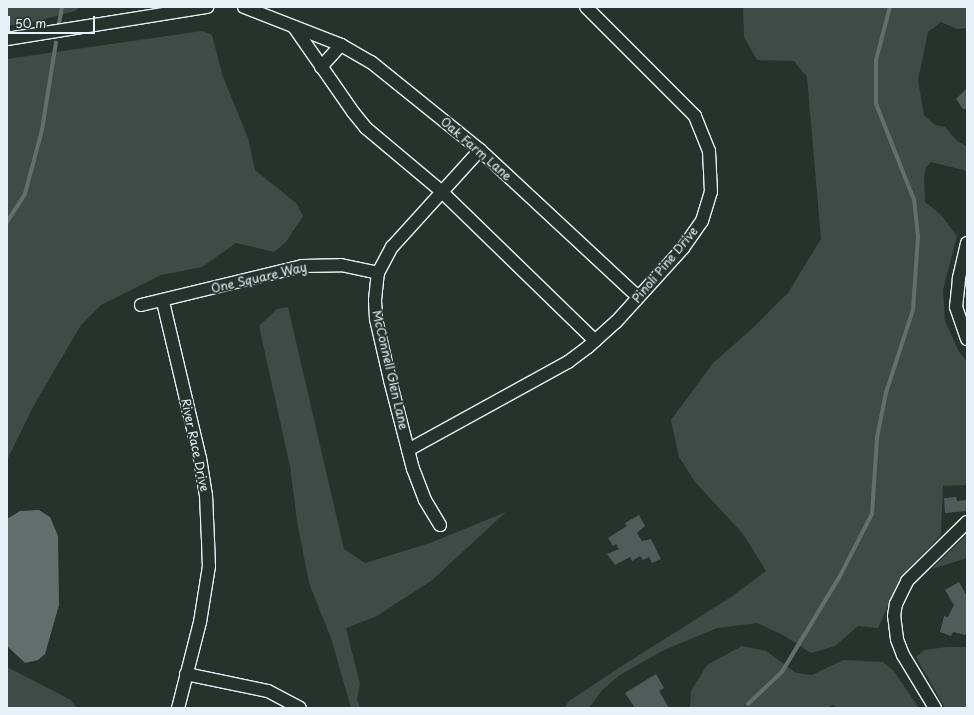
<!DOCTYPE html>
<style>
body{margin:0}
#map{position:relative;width:974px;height:715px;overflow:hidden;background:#26332d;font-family:"Playpen Sans",sans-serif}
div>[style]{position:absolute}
.green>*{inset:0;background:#3e4b47}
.water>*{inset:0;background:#636f6d}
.stream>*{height:3.5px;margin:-1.75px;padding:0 1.75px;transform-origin:1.75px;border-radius:1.75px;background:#636f6d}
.building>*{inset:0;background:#505c59}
.roads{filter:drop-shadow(1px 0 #e8f1f8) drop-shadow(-1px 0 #e8f1f8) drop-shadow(0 1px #e8f1f8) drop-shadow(0 -1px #e8f1f8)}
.minor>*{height:12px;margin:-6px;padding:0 6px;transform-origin:6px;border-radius:6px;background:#26332d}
span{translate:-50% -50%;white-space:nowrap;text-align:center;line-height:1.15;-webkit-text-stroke:4px #26332d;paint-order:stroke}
.street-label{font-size:12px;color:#e8f1f8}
.frame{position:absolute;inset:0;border:8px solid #e8f1f8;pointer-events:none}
.scale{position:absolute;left:8px;top:16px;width:87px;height:18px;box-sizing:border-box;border:2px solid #e8f1f8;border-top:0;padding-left:5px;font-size:12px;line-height:14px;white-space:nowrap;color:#e8f1f8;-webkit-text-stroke:3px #26332d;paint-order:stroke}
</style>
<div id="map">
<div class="green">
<div style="clip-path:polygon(7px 7px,80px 7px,75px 11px,30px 23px,7px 26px)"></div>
<div style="clip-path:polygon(743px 7px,967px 7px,967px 28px,957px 29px,941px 22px,928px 32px,918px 80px,924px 115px,935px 125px,945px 127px,957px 141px,967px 146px,967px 171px,931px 162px,926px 167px,924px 177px,925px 202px,941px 215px,957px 236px,943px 290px,945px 321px,959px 352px,967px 361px,967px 485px,943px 486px,941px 535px,902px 575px,878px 628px,858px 626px,835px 646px,811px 653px,783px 635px,757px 623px,717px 628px,662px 651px,620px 675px,602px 690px,589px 708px,564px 708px,569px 701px,625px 664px,731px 597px,766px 571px,743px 534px,695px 482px,679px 457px,671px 420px,713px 363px,754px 327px,788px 293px,821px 239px,807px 77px,794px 61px,757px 60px,744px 37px)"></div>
<div style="clip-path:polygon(202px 31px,212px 35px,222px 74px,248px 138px,255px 170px,297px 204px,303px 216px,286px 242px,274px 252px,236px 243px,202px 267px,161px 275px,101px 305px,81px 325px,34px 405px,7px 460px,7px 59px)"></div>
<div style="clip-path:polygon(288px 307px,344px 549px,365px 563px,430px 543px,506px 512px,431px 581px,375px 617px,346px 628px,360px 684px,357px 699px,360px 708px,351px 708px,331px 638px,309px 583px,297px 521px,290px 466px,259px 326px,277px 309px)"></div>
<div style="clip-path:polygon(967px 534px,967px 558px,932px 569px)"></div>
<div style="clip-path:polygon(742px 646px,766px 651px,796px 673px,812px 675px,843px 660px,883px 662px,893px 670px,919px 708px,838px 708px,833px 705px,827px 708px,690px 708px,691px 691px,707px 665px)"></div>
<div style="clip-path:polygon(947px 647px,967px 647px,967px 708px,945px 708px,916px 657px,924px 650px)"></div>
<div style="clip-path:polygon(7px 667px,71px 700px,76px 707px,7px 708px)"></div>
</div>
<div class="water">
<div style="clip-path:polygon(39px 510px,50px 517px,58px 536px,59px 605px,45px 654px,38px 660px,25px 663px,7px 646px,7px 519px,20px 511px)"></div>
</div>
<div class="stream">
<div style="left:59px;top:24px;width:17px;rotate:-80deg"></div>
<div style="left:7px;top:222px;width:33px;rotate:-57deg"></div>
<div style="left:25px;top:194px;width:66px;rotate:-75.1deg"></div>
<div style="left:42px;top:130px;width:88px;rotate:-80.9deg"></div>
<div style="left:748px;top:704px;width:47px;rotate:-43.3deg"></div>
<div style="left:782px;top:672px;width:110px;rotate:-58.8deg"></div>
<div style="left:839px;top:578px;width:72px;rotate:-62.7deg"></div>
<div style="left:872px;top:514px;width:76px;rotate:-86.2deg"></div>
<div style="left:877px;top:438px;width:46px;rotate:-78.7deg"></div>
<div style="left:886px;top:393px;width:87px;rotate:-72deg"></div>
<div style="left:913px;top:310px;width:73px;rotate:-86.1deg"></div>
<div style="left:918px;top:237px;width:37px;rotate:-96deg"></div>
<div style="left:914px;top:200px;width:103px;rotate:-111.6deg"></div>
<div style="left:876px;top:104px;width:44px;rotate:-90deg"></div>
<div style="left:876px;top:60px;width:55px;rotate:-75.2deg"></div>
</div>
<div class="building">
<div style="clip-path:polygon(967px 88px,967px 109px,963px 109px,956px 99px)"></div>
<div style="clip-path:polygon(956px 497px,957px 501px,966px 500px,967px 511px,945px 513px,944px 498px)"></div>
<div style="clip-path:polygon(639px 515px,645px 526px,637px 533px,642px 541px,651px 539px,661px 559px,652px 563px,649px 557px,643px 560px,640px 556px,632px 561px,630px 557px,615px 565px,607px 554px,619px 549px,616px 544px,613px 546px,608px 538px,627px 526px,625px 523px)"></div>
<div style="clip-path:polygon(959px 582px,967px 596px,967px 630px,965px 635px,953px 632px,951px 636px,940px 632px,944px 616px,948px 617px,954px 605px,945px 590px)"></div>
<div style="clip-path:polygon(656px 674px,664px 688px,659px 691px,669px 708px,635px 708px,625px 693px)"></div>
</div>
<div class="roads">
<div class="minor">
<div style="left:244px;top:7px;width:104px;rotate:21.4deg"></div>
<div style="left:341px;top:45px;width:34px;rotate:30deg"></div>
<div style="left:371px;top:62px;width:140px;rotate:38.9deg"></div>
<div style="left:480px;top:150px;width:216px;rotate:42.9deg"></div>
<div style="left:294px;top:27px;width:103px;rotate:55.2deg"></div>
<div style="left:353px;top:112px;width:21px;rotate:51deg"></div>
<div style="left:366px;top:128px;width:98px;rotate:40deg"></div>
<div style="left:441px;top:191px;width:215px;rotate:44.2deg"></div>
<div style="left:7px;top:39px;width:203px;rotate:-9.1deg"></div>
<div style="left:321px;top:67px;width:30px;rotate:-48deg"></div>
<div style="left:967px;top:243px;width:37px;rotate:103deg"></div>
<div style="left:959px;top:279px;width:28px;rotate:96deg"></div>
<div style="left:956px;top:307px;width:34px;rotate:71deg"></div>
<div style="left:163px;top:302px;width:160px;rotate:76.7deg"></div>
<div style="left:200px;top:458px;width:37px;rotate:81deg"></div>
<div style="left:206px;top:495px;width:45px;rotate:87.5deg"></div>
<div style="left:208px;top:540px;width:26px;rotate:88deg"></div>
<div style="left:209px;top:566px;width:57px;rotate:99.1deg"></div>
<div style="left:200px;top:622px;width:89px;rotate:104.3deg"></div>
<div style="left:141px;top:305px;width:166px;rotate:-13.6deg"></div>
<div style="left:302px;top:266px;width:39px;rotate:-1deg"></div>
<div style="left:341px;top:265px;width:38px;rotate:12deg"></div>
<div style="left:408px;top:450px;width:183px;rotate:-28.8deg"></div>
<div style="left:568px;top:362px;width:25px;rotate:-37deg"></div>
<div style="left:588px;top:347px;width:38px;rotate:-42deg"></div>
<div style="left:616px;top:322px;width:100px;rotate:-47.8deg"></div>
<div style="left:683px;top:248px;width:33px;rotate:-55deg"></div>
<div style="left:702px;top:221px;width:30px;rotate:-73deg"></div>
<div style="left:711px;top:192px;width:41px;rotate:-92.8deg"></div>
<div style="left:709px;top:151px;width:38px;rotate:-112deg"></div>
<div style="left:695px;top:116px;width:154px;rotate:-135deg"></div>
<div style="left:440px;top:525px;width:29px;rotate:-121deg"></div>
<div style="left:425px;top:500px;width:33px;rotate:-111deg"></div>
<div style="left:413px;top:469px;width:92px;rotate:-104.5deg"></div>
<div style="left:390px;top:380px;width:63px;rotate:-102.9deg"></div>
<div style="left:376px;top:319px;width:19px;rotate:-93deg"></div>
<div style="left:375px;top:300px;width:27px;rotate:-84deg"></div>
<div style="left:378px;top:273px;width:30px;rotate:-62deg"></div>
<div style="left:392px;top:247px;width:131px;rotate:-47.8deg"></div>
<div style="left:186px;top:674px;width:84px;rotate:11.7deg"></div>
<div style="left:268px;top:691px;width:36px;rotate:28deg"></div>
<div style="left:935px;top:708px;width:62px;rotate:-121.1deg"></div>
<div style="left:903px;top:655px;width:17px;rotate:-111deg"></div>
<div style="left:897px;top:639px;width:23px;rotate:-97deg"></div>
<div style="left:894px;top:616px;width:12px;rotate:-81deg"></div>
<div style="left:896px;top:604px;width:25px;rotate:-64deg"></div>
<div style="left:907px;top:581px;width:84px;rotate:-44.5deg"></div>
</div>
</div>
<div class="street-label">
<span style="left:476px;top:149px;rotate:41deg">Oak Farm Lane</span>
<span style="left:665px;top:265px;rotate:-50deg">Pinoli Pine Drive</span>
<span style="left:259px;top:278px;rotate:-13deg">One Square Way</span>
<span style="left:390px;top:370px;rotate:77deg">McConnell Glen Lane</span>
<span style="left:195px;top:445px;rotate:78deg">River Race Drive</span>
</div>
<div class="frame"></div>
<div class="scale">50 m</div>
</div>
